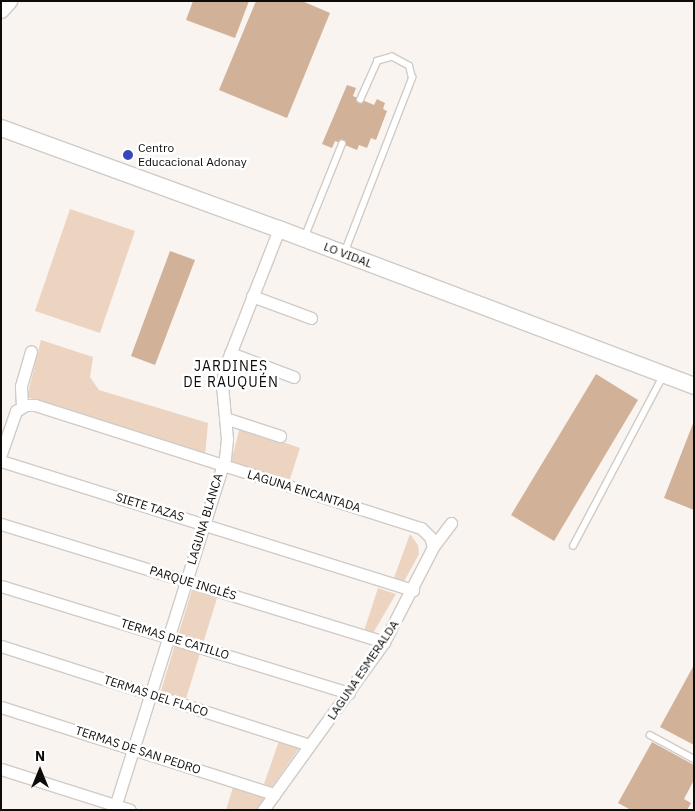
<!DOCTYPE html>
<meta charset="utf-8">
<style>
body{margin:0}
#map{position:relative;width:695px;height:811px;overflow:hidden;background:#f9f4f0;font-family:"IBM Plex Sans",sans-serif}
div>[style]{position:absolute}
.green>*{inset:0;background:#ecd4c1}
.building>*{inset:0;background:#d1b198}
.roads{filter:drop-shadow(1px 0 #d0cbc7) drop-shadow(-1px 0 #d0cbc7) drop-shadow(0 1px #d0cbc7) drop-shadow(0 -1px #d0cbc7)}
.lane>*{height:5.5px;margin:-2.75px;padding:0 2.75px;transform-origin:2.75px;border-radius:2.75px;background:#fff}
.street>*{height:11px;margin:-5.5px;padding:0 5.5px;transform-origin:5.5px;border-radius:5.5px;background:#fff}
.secondary>*{height:16px;margin:-8px;padding:0 8px;transform-origin:8px;border-radius:8px;background:#fff}
.dots>*{width:14px;height:14px;translate:-50% -50%;box-sizing:border-box;border:2px solid #fff;border-radius:50%}
span{translate:-50% -50%;white-space:nowrap;text-align:center;line-height:1.15;-webkit-text-stroke:5px #fff;paint-order:stroke}
.poi-label{font-size:12px;color:#0e0c0b}
.left{translate:0 -50%;text-align:left}
.street-label{font-size:12px;color:#0e0c0b}
.neighbourhood-label{font-size:14px;color:#0e0c0b;letter-spacing:1px}
.frame{position:absolute;inset:0;border:2px solid #0e0c0b;pointer-events:none}
.north{position:absolute;left:15px;top:746px;width:50px;height:50px;-webkit-text-stroke:4px #fff;paint-order:stroke;rotate:0deg;font-size:14px;font-weight:700;line-height:20px;text-align:center;color:#0e0c0b}
.north::after{content:'';display:block;margin:auto;width:18px;height:22px;background:#0e0c0b;clip-path:polygon(50% 0,100% 100%,50% 72%,0 100%)}
</style>
<div id="map">
<div class="green">
<div style="clip-path:polygon(70px 209px,135px 231px,100px 333px,35px 311px)"></div>
<div style="clip-path:polygon(41px 340px,93px 357px,90px 377px,99px 390px,208px 423px,205px 456px,27px 397px)"></div>
<div style="clip-path:polygon(240px 427px,300px 448px,289px 482px,231px 462px)"></div>
<div style="clip-path:polygon(410px 534px,418px 545px,419px 554px,400px 589px,391px 586px)"></div>
<div style="clip-path:polygon(378px 588px,396px 594px,369px 640px,362px 637px)"></div>
<div style="clip-path:polygon(192px 590px,217px 598px,202px 647px,177px 639px)"></div>
<div style="clip-path:polygon(176px 641px,201px 650px,185px 702px,160px 694px)"></div>
<div style="clip-path:polygon(279px 741px,300px 747px,272px 787px,264px 784px)"></div>
<div style="clip-path:polygon(233px 787px,267px 797px,258px 810px,226px 810px)"></div>
</div>
<div class="building">
<div style="clip-path:polygon(193px 1px,249px 1px,235px 38px,186px 20px)"></div>
<div style="clip-path:polygon(256px 1px,302px 1px,330px 13px,287px 118px,219px 90px)"></div>
<div style="clip-path:polygon(347px 85px,356px 88px,353px 96px,374px 105px,377px 99px,385px 103px,383px 109px,387px 111px,376px 140px,371px 138px,367px 148px,359px 145px,357px 150px,335px 141px,332px 148px,322px 144px)"></div>
<div style="clip-path:polygon(170px 251px,195px 260px,155px 365px,131px 356px)"></div>
<div style="clip-path:polygon(596px 374px,638px 400px,554px 541px,511px 515px)"></div>
<div style="clip-path:polygon(694px 421px,694px 510px,664px 498px)"></div>
<div style="clip-path:polygon(694px 665px,694px 745px,660px 727px)"></div>
<div style="clip-path:polygon(652px 742px,694px 765px,694px 780px,684px 799px,691px 803px,687px 810px,631px 810px,618px 803px)"></div>
</div>
<div class="roads">
<div class="lane">
<div style="left:305px;top:236px;width:99px;rotate:-68.1deg"></div>
<div style="left:345px;top:251px;width:186px;rotate:-68.8deg"></div>
<div style="left:412px;top:78px;width:12px;rotate:-104deg"></div>
<div style="left:409px;top:66px;width:19px;rotate:-152deg"></div>
<div style="left:392px;top:57px;width:15px;rotate:164deg"></div>
<div style="left:378px;top:61px;width:42px;rotate:114.1deg"></div>
<div style="left:573px;top:546px;width:192px;rotate:-62.1deg"></div>
<div style="left:650px;top:735px;width:50px;rotate:28.6deg"></div>
</div>
<div class="street">
<div style="left:252px;top:296px;width:63px;rotate:20.4deg"></div>
<div style="left:230px;top:353px;width:68px;rotate:20.6deg"></div>
<div style="left:22px;top:406px;width:20px;rotate:-93deg"></div>
<div style="left:21px;top:386px;width:36px;rotate:-74deg"></div>
<div style="left:225px;top:418px;width:58px;rotate:18.1deg"></div>
<div style="left:1px;top:454px;width:46px;rotate:-70.8deg"></div>
<div style="left:16px;top:411px;width:12px;rotate:-31deg"></div>
<div style="left:26px;top:405px;width:9px"></div>
<div style="left:35px;top:405px;width:405px;rotate:17.7deg"></div>
<div style="left:421px;top:528px;width:13px;rotate:45deg"></div>
<div style="left:430px;top:537px;width:10px;rotate:73deg"></div>
<div style="left:1px;top:461px;width:432px;rotate:17.4deg"></div>
<div style="left:1px;top:524px;width:401px;rotate:17.1deg"></div>
<div style="left:1px;top:586px;width:364px;rotate:17.1deg"></div>
<div style="left:1px;top:646px;width:324px;rotate:17.8deg"></div>
<div style="left:1px;top:707px;width:287px;rotate:17.7deg"></div>
<div style="left:1px;top:769px;width:135px;rotate:17.6deg"></div>
<div style="left:114px;top:810px;width:369px;rotate:-72.5deg"></div>
<div style="left:225px;top:458px;width:19px;rotate:-84deg"></div>
<div style="left:227px;top:439px;width:54px;rotate:-95.3deg"></div>
<div style="left:222px;top:385px;width:18px;rotate:-81deg"></div>
<div style="left:225px;top:367px;width:148px;rotate:-68.6deg"></div>
<div style="left:263px;top:810px;width:207px;rotate:-54.2deg"></div>
<div style="left:384px;top:642px;width:107px;rotate:-62.7deg"></div>
<div style="left:433px;top:547px;width:30px;rotate:-53deg"></div>
</div>
<div class="secondary">
<div style="left:1px;top:10px;width:12px;rotate:-48deg"></div>
<div style="left:1px;top:128px;width:296px;rotate:20deg"></div>
<div style="left:279px;top:229px;width:444px;rotate:20.7deg"></div>
</div>
</div>
<div class="dots">
<div style="left:128px;top:155px;background:#3946ba"></div>
</div>
<div class="poi-label">
<span class="left" style="left:138px;top:155px">Centro<br>Educacional Adonay</span>
</div>
<div class="street-label">
<span style="left:348px;top:255px;rotate:21deg">LO VIDAL</span>
<span style="left:304px;top:491px;rotate:17deg">LAGUNA ENCANTADA</span>
<span style="left:150px;top:507px;rotate:17deg">SIETE TAZAS</span>
<span style="left:205px;top:519px;rotate:-73deg">LAGUNA BLANCA</span>
<span style="left:193px;top:583px;rotate:17deg">PARQUE INGLÉS</span>
<span style="left:175px;top:639px;rotate:17deg">TERMAS DE CATILLO</span>
<span style="left:363px;top:670px;rotate:-56deg">LAGUNA ESMERALDA</span>
<span style="left:156px;top:696px;rotate:18deg">TERMAS DEL FLACO</span>
<span style="left:138px;top:750px;rotate:18deg">TERMAS DE SAN PEDRO</span>
</div>
<div class="neighbourhood-label">
<span style="left:231px;top:374px">JARDINES<br>DE RAUQUÉN</span>
</div>
<div class="frame"></div>
<div class="north">N</div>
</div>
